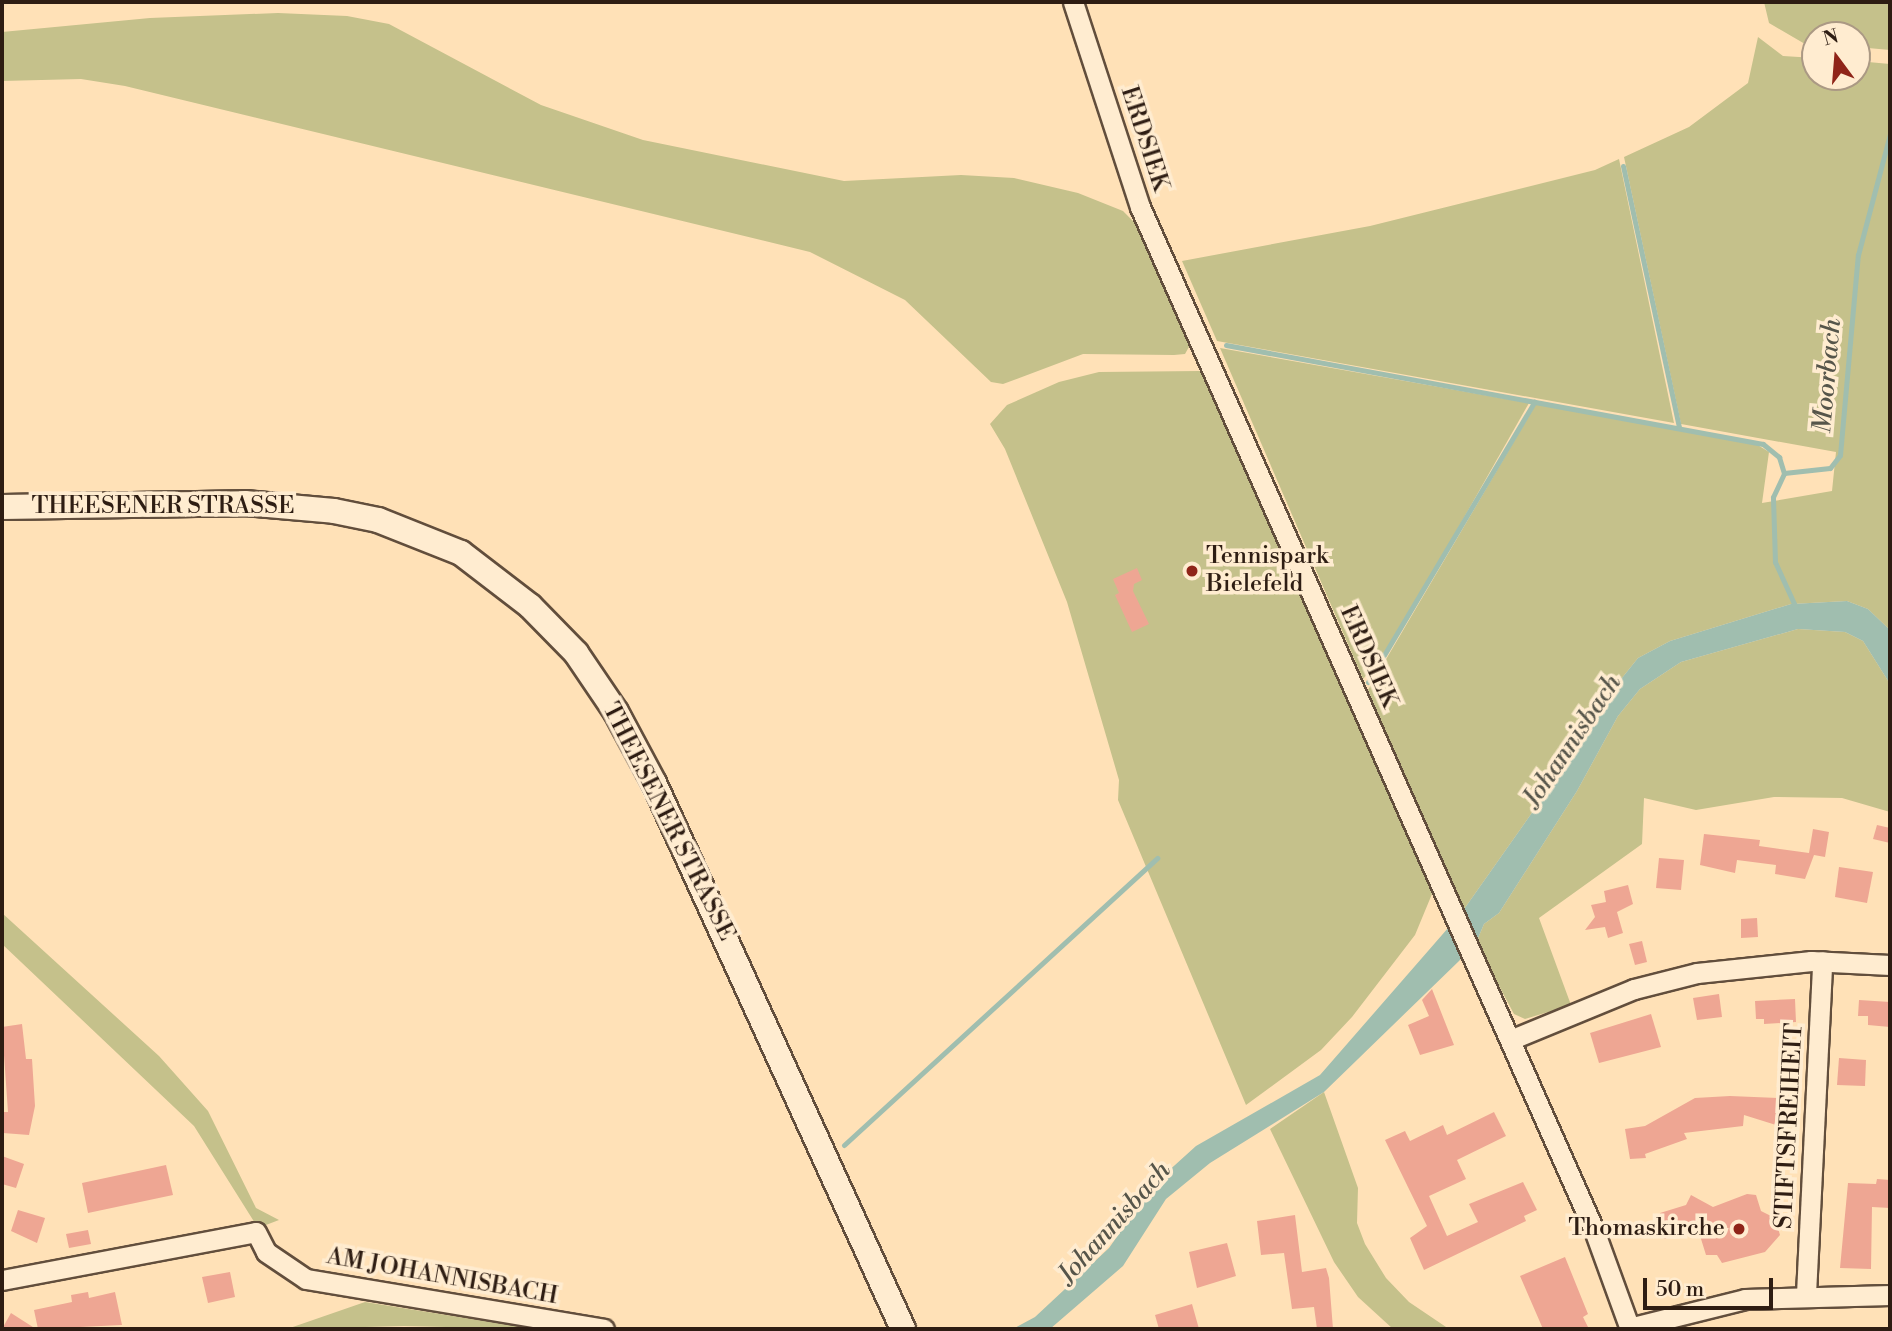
<!DOCTYPE html>
<style>
body{margin:0}
#map{position:relative;width:1892px;height:1331px;overflow:hidden;background:#ffe1b7;font-family:"Libre Bodoni",serif}
div>[style]{position:absolute}
.green>*{inset:0;background:#c5c18b}
.water>*{inset:0;background:#a0beaf}
.stream>*{height:5px;margin:-2.5px;padding:0 2.5px;transform-origin:2.5px;border-radius:2.5px;background:#a0beaf}
.building>*{inset:0;background:#eea693}
.roads{filter:drop-shadow(2px 0 #624e3c) drop-shadow(-2px 0 #624e3c) drop-shadow(0 2px #624e3c) drop-shadow(0 -2px #624e3c)}
.minor>*{height:19px;margin:-9.5px;padding:0 9.5px;transform-origin:9.5px;border-radius:9.5px;background:#ffecd0}
.tertiary>*{height:24px;margin:-12px;padding:0 12px;transform-origin:12px;border-radius:12px;background:#ffecd0}
.dots>*{width:19px;height:19px;translate:-50% -50%;box-sizing:border-box;border:4px solid #ffecd0;border-radius:50%}
span{translate:-50% -50%;white-space:nowrap;text-align:center;line-height:1.15;-webkit-text-stroke:7px #ffecd0;paint-order:stroke}
.street-label{font-size:24px;color:#2e1d13}
.poi-label{font-size:24px;color:#2e1d13}
.left{translate:0 -50%;text-align:left}
.right{translate:-100% -50%;text-align:right}
.water-label{font-size:26px;color:#56554a;font-style:italic}
.frame{position:absolute;inset:0;border:4px solid #2e1d13;pointer-events:none}
.north{position:absolute;left:1801px;top:21px;width:70px;height:70px;box-sizing:border-box;background:#ffecd0;border:2px solid #ab9984;border-radius:50%;rotate:344deg;font-size:19px;font-weight:700;line-height:28px;text-align:center;color:#2e1d13}
.north::after{content:'';display:block;margin:auto;width:24px;height:32px;background:#8f2418;clip-path:polygon(50% 0,100% 100%,50% 72%,0 100%)}
.scale{position:absolute;left:1643px;top:1278px;width:130px;height:32px;box-sizing:border-box;border:4px solid #2e1d13;border-top:0;padding-left:9px;font-size:21px;line-height:24px;white-space:nowrap;color:#2e1d13;-webkit-text-stroke:5px #ffecd0;paint-order:stroke}
</style>
<div id="map">
<div class="green">
<div style="clip-path:polygon(1764px 2px,1890px 2px,1890px 50px,1857px 47px,1857px 35px,1815px 35px,1815px 45px,1805px 44px,1769px 23px)"></div>
<div style="clip-path:polygon(278px 13px,347px 16px,389px 24px,541px 105px,643px 140px,844px 181px,961px 175px,1014px 178px,1078px 193px,1123px 211px,1135px 223px,1190px 345px,1185px 354px,1174px 355px,1083px 354px,1003px 384px,991px 382px,905px 300px,810px 252px,125px 86px,81px 79px,2px 81px,2px 32px,150px 18px)"></div>
<div style="clip-path:polygon(1758px 37px,1783px 56px,1815px 58px,1815px 77px,1857px 77px,1857px 61px,1890px 64px,1890px 630px,1868px 609px,1847px 601px,1791px 604px,1670px 641px,1638px 658px,1601px 704px,1567px 763px,1462px 912px,1368px 690px,1536px 404px,1756px 444px,1769px 452px,1762px 503px,1832px 491px,1836px 452px,1681px 424px,1624px 157px,1689px 127px,1748px 83px)"></div>
<div style="clip-path:polygon(1619px 159px,1674px 423px,1217px 341px,1182px 261px,1370px 226px,1595px 170px)"></div>
<div style="clip-path:polygon(1220px 348px,1529px 403px,1390px 648px,1363px 679px)"></div>
<div style="clip-path:polygon(1200px 371px,1368px 741px,1432px 894px,1415px 935px,1352px 1017px,1321px 1050px,1246px 1105px,1118px 800px,1119px 780px,1067px 602px,1005px 449px,990px 424px,1007px 405px,1059px 382px,1099px 372px)"></div>
<div style="clip-path:polygon(1798px 629px,1845px 632px,1863px 641px,1890px 684px,1890px 812px,1842px 798px,1774px 797px,1696px 810px,1644px 798px,1642px 844px,1539px 918px,1571px 1005px,1525px 1019px,1514px 1014px,1476px 943px,1484px 924px,1499px 913px,1577px 791px,1618px 716px,1640px 689px,1681px 662px)"></div>
<div style="clip-path:polygon(2px 913px,159px 1056px,208px 1111px,256px 1208px,279px 1220px,258px 1228px,194px 1126px,2px 944px)"></div>
<div style="clip-path:polygon(1324px 1092px,1358px 1188px,1357px 1223px,1365px 1244px,1386px 1278px,1409px 1302px,1449px 1329px,1393px 1329px,1358px 1297px,1334px 1262px,1270px 1129px)"></div>
<div style="clip-path:polygon(365px 1302px,534px 1329px,404px 1326px,287px 1329px)"></div>
</div>
<div class="water">
<div style="clip-path:polygon(1847px 601px,1868px 609px,1890px 630px,1890px 684px,1863px 641px,1845px 632px,1798px 629px,1681px 662px,1640px 689px,1618px 716px,1577px 791px,1499px 913px,1484px 924px,1476px 943px,1459px 961px,1324px 1092px,1210px 1163px,1166px 1199px,1123px 1266px,1050px 1329px,1013px 1329px,1035px 1317px,1109px 1248px,1154px 1184px,1196px 1146px,1320px 1075px,1462px 912px,1567px 763px,1601px 704px,1638px 658px,1670px 641px,1791px 604px)"></div>
</div>
<div class="stream">
<div style="left:1623px;top:166px;width:268px;rotate:77.9deg"></div>
<div style="left:1226px;top:345px;width:546px;rotate:10.45deg"></div>
<div style="left:1763px;top:444px;width:21px;rotate:39deg"></div>
<div style="left:1779px;top:457px;width:17px;rotate:73deg"></div>
<div style="left:1797px;top:610px;width:53px;rotate:-114.6deg"></div>
<div style="left:1775px;top:562px;width:65px;rotate:-91.8deg"></div>
<div style="left:1773px;top:497px;width:26px;rotate:-65deg"></div>
<div style="left:1784px;top:473px;width:46px;rotate:-6.2deg"></div>
<div style="left:1830px;top:468px;width:16px;rotate:-52deg"></div>
<div style="left:1840px;top:455px;width:201px;rotate:-84.9deg"></div>
<div style="left:1858px;top:255px;width:125px;rotate:-75.2deg"></div>
<div style="left:1368px;top:682px;width:326px;rotate:-59.3deg"></div>
<div style="left:844px;top:1145px;width:425px;rotate:-42.5deg"></div>
</div>
<div class="building">
<div style="clip-path:polygon(1137px 568px,1142px 580px,1134px 584px,1133px 591px,1149px 624px,1132px 632px,1115px 595px,1119px 593px,1113px 579px)"></div>
<div style="clip-path:polygon(1877px 825px,1890px 828px,1890px 843px,1873px 839px)"></div>
<div style="clip-path:polygon(1813px 829px,1829px 832px,1825px 857px,1814px 855px,1805px 879px,1775px 874px,1776px 865px,1737px 860px,1735px 873px,1700px 865px,1704px 834px,1760px 840px,1759px 846px,1809px 853px)"></div>
<div style="clip-path:polygon(1659px 858px,1684px 860px,1681px 890px,1656px 888px)"></div>
<div style="clip-path:polygon(1839px 867px,1873px 872px,1867px 903px,1835px 897px)"></div>
<div style="clip-path:polygon(1628px 885px,1633px 904px,1617px 912px,1623px 933px,1608px 938px,1605px 927px,1585px 930px,1595px 917px,1591px 905px,1606px 902px,1604px 891px)"></div>
<div style="clip-path:polygon(1757px 918px,1758px 937px,1741px 938px,1741px 919px)"></div>
<div style="clip-path:polygon(1642px 941px,1647px 962px,1635px 965px,1629px 944px)"></div>
<div style="clip-path:polygon(1432px 989px,1454px 1045px,1420px 1055px,1408px 1025px,1429px 1016px,1422px 1000px)"></div>
<div style="clip-path:polygon(1719px 994px,1722px 1017px,1697px 1020px,1693px 998px)"></div>
<div style="clip-path:polygon(1795px 999px,1796px 1022px,1764px 1024px,1764px 1019px,1756px 1019px,1755px 1001px)"></div>
<div style="clip-path:polygon(1859px 1000px,1890px 1002px,1890px 1027px,1868px 1025px,1868px 1016px,1858px 1016px)"></div>
<div style="clip-path:polygon(1651px 1014px,1661px 1047px,1599px 1063px,1590px 1033px)"></div>
<div style="clip-path:polygon(22px 1024px,26px 1059px,32px 1059px,35px 1106px,29px 1135px,3px 1133px,4px 1112px,8px 1112px,2px 1027px)"></div>
<div style="clip-path:polygon(1839px 1058px,1866px 1060px,1865px 1086px,1837px 1085px)"></div>
<div style="clip-path:polygon(1730px 1096px,1778px 1098px,1777px 1103px,1788px 1103px,1786px 1128px,1744px 1115px,1743px 1126px,1684px 1133px,1687px 1139px,1645px 1154px,1646px 1158px,1630px 1159px,1625px 1129px,1645px 1126px,1695px 1098px)"></div>
<div style="clip-path:polygon(1494px 1112px,1506px 1136px,1457px 1160px,1466px 1179px,1429px 1196px,1447px 1236px,1478px 1222px,1469px 1204px,1523px 1182px,1537px 1210px,1524px 1216px,1526px 1221px,1424px 1270px,1410px 1238px,1427px 1226px,1385px 1140px,1405px 1131px,1410px 1141px,1443px 1125px,1447px 1135px)"></div>
<div style="clip-path:polygon(2px 1156px,24px 1164px,16px 1188px,2px 1184px)"></div>
<div style="clip-path:polygon(166px 1165px,173px 1195px,88px 1213px,82px 1183px)"></div>
<div style="clip-path:polygon(1877px 1179px,1890px 1180px,1890px 1208px,1872px 1207px,1871px 1269px,1840px 1268px,1848px 1183px,1876px 1184px)"></div>
<div style="clip-path:polygon(1747px 1194px,1756px 1195px,1761px 1211px,1775px 1218px,1780px 1235px,1765px 1252px,1722px 1263px,1717px 1255px,1706px 1255px,1697px 1226px,1665px 1239px,1658px 1235px,1660px 1213px,1686px 1205px,1691px 1195px,1713px 1207px)"></div>
<div style="clip-path:polygon(18px 1210px,45px 1218px,37px 1243px,11px 1231px)"></div>
<div style="clip-path:polygon(1295px 1215px,1302px 1272px,1326px 1268px,1329px 1278px,1333px 1329px,1317px 1329px,1314px 1307px,1292px 1309px,1284px 1253px,1261px 1255px,1257px 1221px)"></div>
<div style="clip-path:polygon(88px 1230px,91px 1244px,69px 1248px,66px 1234px)"></div>
<div style="clip-path:polygon(1227px 1243px,1236px 1276px,1197px 1288px,1189px 1252px)"></div>
<div style="clip-path:polygon(1565px 1257px,1588px 1314px,1583px 1317px,1589px 1329px,1543px 1329px,1520px 1276px)"></div>
<div style="clip-path:polygon(230px 1272px,235px 1297px,208px 1303px,202px 1277px)"></div>
<div style="clip-path:polygon(88px 1292px,89px 1298px,115px 1292px,122px 1325px,38px 1329px,34px 1310px,72px 1302px,71px 1295px)"></div>
<div style="clip-path:polygon(1192px 1304px,1199px 1329px,1159px 1329px,1155px 1315px)"></div>
<div style="clip-path:polygon(11px 1313px,36px 1329px,2px 1329px)"></div>
</div>
<div class="roads">
<div class="minor">
<div style="left:1073px;top:2px;width:216px;rotate:71.9deg"></div>
<div style="left:1140px;top:207px;width:1119px;rotate:66.07deg"></div>
<div style="left:1594px;top:1230px;width:105px;rotate:70deg"></div>
<div style="left:1510px;top:1040px;width:134px;rotate:-22.4deg"></div>
<div style="left:1634px;top:989px;width:65px;rotate:-14.3deg"></div>
<div style="left:1697px;top:973px;width:115px;rotate:-6deg"></div>
<div style="left:1811px;top:961px;width:79px;rotate:2.9deg"></div>
<div style="left:2px;top:1280px;width:258px;rotate:-10.7deg"></div>
<div style="left:256px;top:1232px;width:22px;rotate:63deg"></div>
<div style="left:266px;top:1252px;width:48px;rotate:34deg"></div>
<div style="left:306px;top:1279px;width:302px;rotate:9.5deg"></div>
<div style="left:1806px;top:1294px;width:333px;rotate:-87.2deg"></div>
<div style="left:1629px;top:1328px;width:120px;rotate:-14deg"></div>
<div style="left:1745px;top:1299px;width:145px;rotate:-1.6deg"></div>
</div>
<div class="tertiary">
<div style="left:2px;top:507px;width:243px;rotate:-0.9deg"></div>
<div style="left:245px;top:503px;width:89px;rotate:5.1deg"></div>
<div style="left:334px;top:511px;width:45px;rotate:11.6deg"></div>
<div style="left:378px;top:520px;width:89px;rotate:21.7deg"></div>
<div style="left:461px;top:553px;width:87px;rotate:37.5deg"></div>
<div style="left:530px;top:606px;width:66px;rotate:45.6deg"></div>
<div style="left:576px;top:653px;width:71px;rotate:55.9deg"></div>
<div style="left:616px;top:712px;width:81px;rotate:61.8deg"></div>
<div style="left:654px;top:783px;width:600px;rotate:65.48deg"></div>
</div>
</div>
<div class="dots">
<div style="left:1192px;top:571px;background:#8f2418"></div>
<div style="left:1739px;top:1229px;background:#8f2418"></div>
</div>
<div class="street-label">
<span style="left:1144px;top:139px;rotate:72deg">ERDSIEK</span>
<span style="left:163px;top:507px">THEESENER STRASSE</span>
<span style="left:1368px;top:657px;rotate:66deg">ERDSIEK</span>
<span style="left:668px;top:822px;rotate:63deg">THEESENER STRASSE</span>
<span style="left:1790px;top:1126px;rotate:-87deg">STIFTSFREIHEIT</span>
<span style="left:442px;top:1277px;rotate:10deg">AM JOHANNISBACH</span>
</div>
<div class="poi-label">
<span class="left" style="left:1206px;top:571px">Tennispark<br>Bielefeld</span>
<span class="right" style="left:1725px;top:1229px">Thomaskirche</span>
</div>
<div class="water-label">
<span style="left:1828px;top:376px;rotate:-85deg">Moorbach</span>
<span style="left:1573px;top:741px;rotate:-56deg">Johannisbach</span>
<span style="left:1115px;top:1223px;rotate:-48deg">Johannisbach</span>
</div>
<div class="frame"></div>
<div class="north">N</div>
<div class="scale">50 m</div>
</div>
